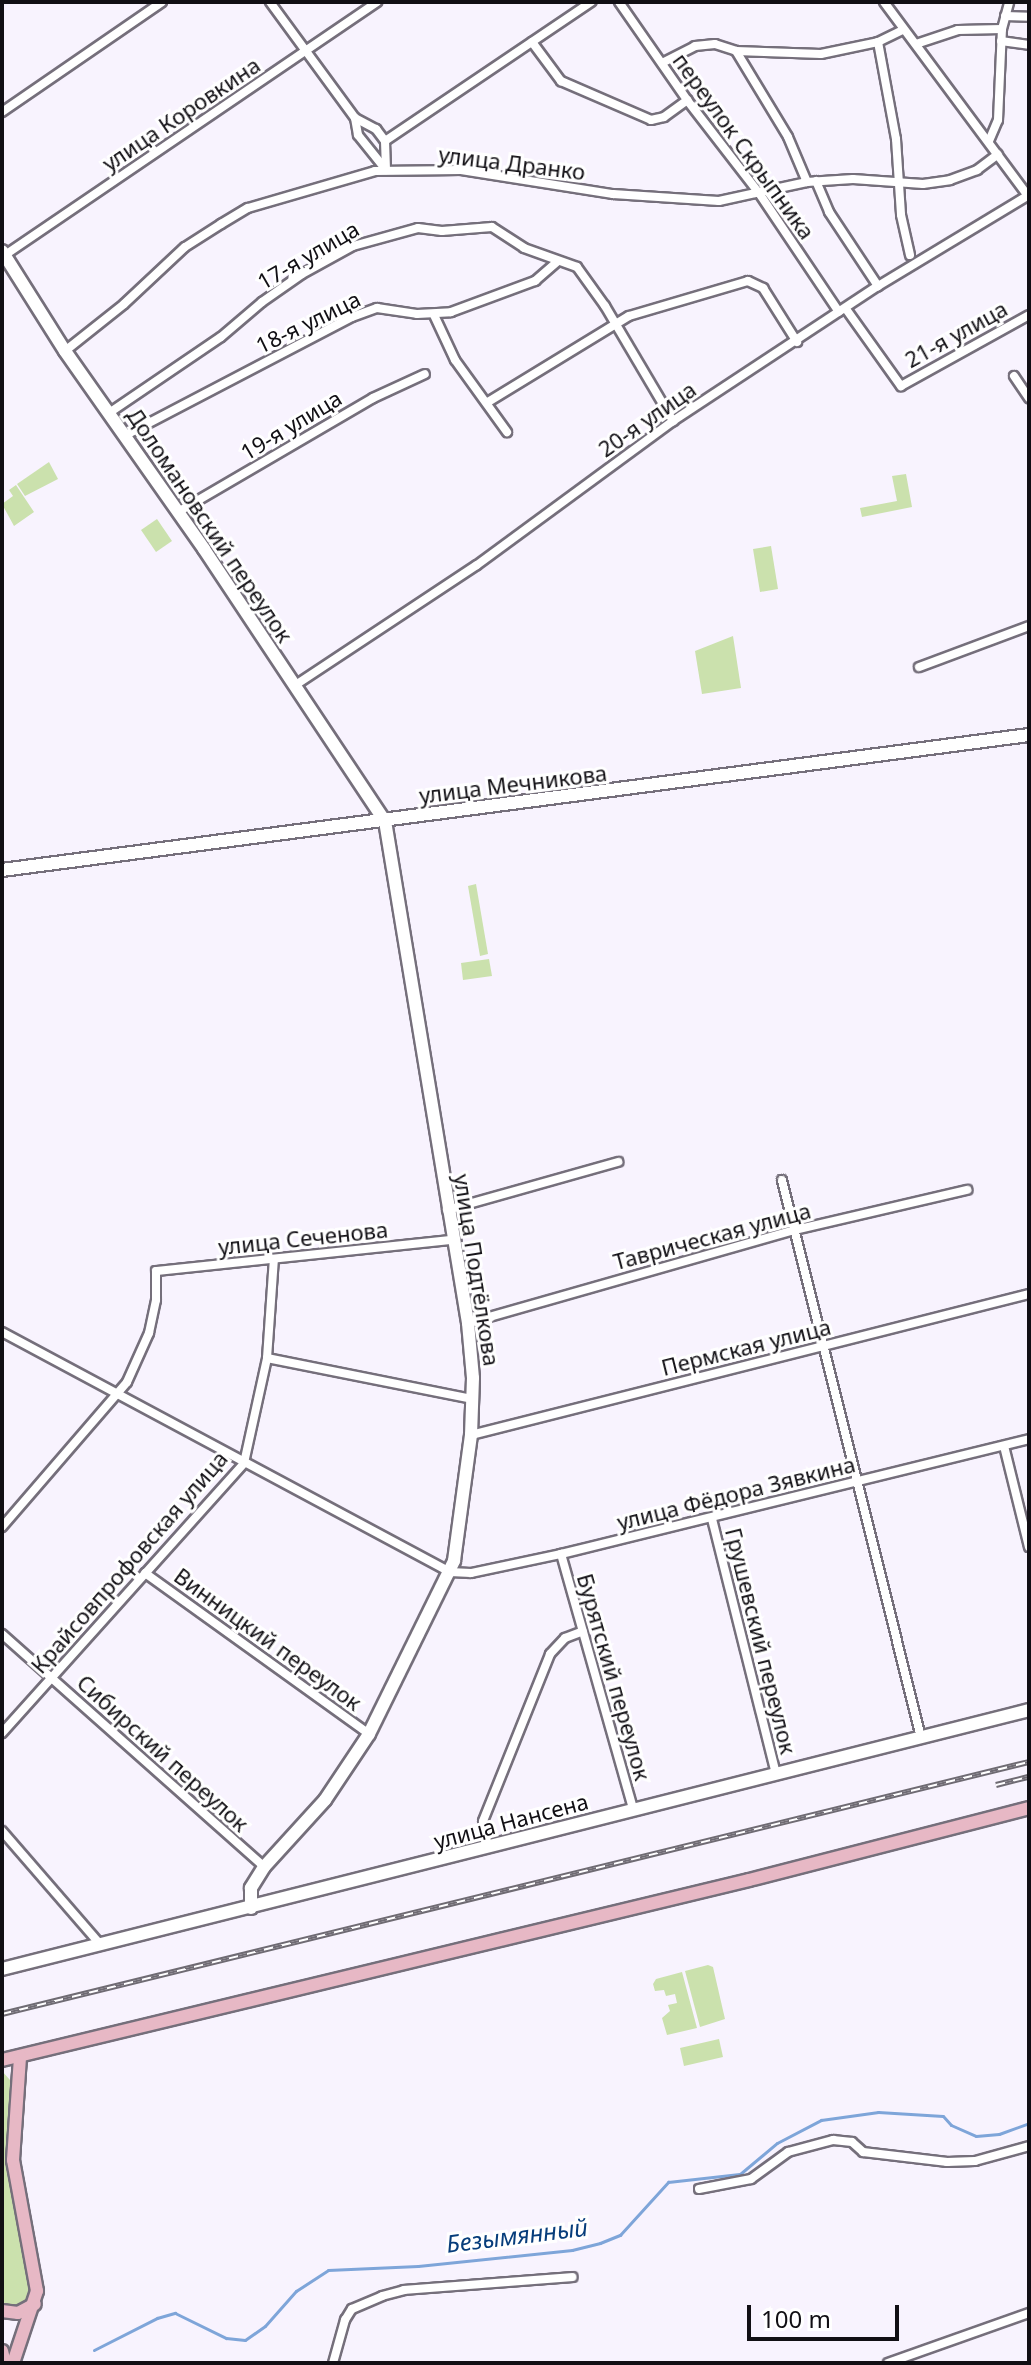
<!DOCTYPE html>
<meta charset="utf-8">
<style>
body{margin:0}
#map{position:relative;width:1031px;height:2365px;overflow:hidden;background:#f8f3fe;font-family:"Noto Sans",sans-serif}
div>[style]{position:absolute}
.green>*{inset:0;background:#cbe1ad}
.stream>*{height:3px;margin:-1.5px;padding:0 1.5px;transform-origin:1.5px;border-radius:1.5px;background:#7ea5d9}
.roads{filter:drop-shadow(2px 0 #756f7b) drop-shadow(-2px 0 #756f7b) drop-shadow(0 2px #756f7b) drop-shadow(0 -2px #756f7b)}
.street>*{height:8px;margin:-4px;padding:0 4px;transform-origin:4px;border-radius:4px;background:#fff}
.secondary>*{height:12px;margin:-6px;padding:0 6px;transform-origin:6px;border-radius:6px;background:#fff}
.primary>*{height:12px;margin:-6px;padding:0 6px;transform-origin:6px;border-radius:6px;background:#e7b8c5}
.rail>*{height:6px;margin-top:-3px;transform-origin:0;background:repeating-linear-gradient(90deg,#fff 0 9px,#6f6b73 0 18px);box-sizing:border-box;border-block:2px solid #6f6b73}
span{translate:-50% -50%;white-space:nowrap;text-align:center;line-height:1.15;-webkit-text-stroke:6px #fff;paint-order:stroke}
.street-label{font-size:22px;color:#110f14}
.water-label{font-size:24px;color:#073d7b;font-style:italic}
.frame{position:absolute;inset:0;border:4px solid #110f14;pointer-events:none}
.scale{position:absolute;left:747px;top:2305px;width:152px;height:36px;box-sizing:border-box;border:4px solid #110f14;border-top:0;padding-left:10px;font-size:24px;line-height:28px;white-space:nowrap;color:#110f14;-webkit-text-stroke:6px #fff;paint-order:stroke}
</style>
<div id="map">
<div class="green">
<div style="clip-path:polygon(49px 462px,58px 479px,25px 496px,17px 484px)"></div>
<div style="clip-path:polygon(906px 474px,912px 507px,862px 517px,860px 508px,897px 501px,892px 476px)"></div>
<div style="clip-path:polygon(16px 485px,34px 512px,14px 526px,2px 504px,13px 496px,9px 490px)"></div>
<div style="clip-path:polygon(157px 519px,172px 541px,156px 552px,141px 530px)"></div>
<div style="clip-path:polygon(771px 546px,778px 589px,760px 592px,753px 549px)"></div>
<div style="clip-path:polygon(733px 636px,741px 688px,702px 694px,695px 651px)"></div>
<div style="clip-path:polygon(476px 884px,488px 954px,480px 956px,468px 886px)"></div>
<div style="clip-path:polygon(489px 959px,492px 976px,463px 980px,461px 963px)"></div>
<div style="clip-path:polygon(708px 1965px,713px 1967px,725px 2019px,700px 2027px,685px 1971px)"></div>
<div style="clip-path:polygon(682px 1972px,697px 2028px,667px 2035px,662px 2018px,670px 2011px,668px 2005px,677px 2003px,675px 1994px,666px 1996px,664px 1990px,655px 1991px,653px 1984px,656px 1979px)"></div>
<div style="clip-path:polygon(719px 2039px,723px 2057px,684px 2066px,680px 2048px)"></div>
<div style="clip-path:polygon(2px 2071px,10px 2080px,12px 2091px,6px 2164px,30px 2289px,28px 2301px,12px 2309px,2px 2301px)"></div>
</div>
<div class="stream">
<div style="left:94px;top:2350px;width:71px;rotate:-26.9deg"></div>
<div style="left:157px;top:2318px;width:19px;rotate:-16deg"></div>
<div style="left:175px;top:2313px;width:57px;rotate:26.1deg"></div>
<div style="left:226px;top:2338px;width:19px;rotate:6deg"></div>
<div style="left:245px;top:2340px;width:24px;rotate:-35deg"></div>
<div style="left:265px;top:2326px;width:47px;rotate:-48.5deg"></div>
<div style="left:296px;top:2291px;width:38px;rotate:-33deg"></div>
<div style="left:328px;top:2270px;width:90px;rotate:-2.5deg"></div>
<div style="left:418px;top:2266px;width:155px;rotate:-5.9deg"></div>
<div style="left:572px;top:2250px;width:29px;rotate:-14deg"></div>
<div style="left:600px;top:2243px;width:22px;rotate:-22deg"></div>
<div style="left:620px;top:2235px;width:72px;rotate:-47.8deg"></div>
<div style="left:668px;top:2182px;width:72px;rotate:-6.3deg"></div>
<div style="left:740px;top:2174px;width:48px;rotate:-40deg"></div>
<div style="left:777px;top:2143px;width:50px;rotate:-27.6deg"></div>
<div style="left:821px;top:2120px;width:58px;rotate:-8deg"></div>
<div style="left:878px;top:2112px;width:65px;rotate:3.5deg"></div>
<div style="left:943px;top:2116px;width:12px;rotate:48deg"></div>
<div style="left:951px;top:2125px;width:27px;rotate:24deg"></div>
<div style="left:976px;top:2136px;width:23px;rotate:-5deg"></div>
<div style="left:999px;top:2134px;width:32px;rotate:-20deg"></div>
</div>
<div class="roads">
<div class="street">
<div style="left:270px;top:2px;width:144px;rotate:53.8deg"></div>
<div style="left:355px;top:118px;width:17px;rotate:80deg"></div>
<div style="left:358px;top:135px;width:45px;rotate:51.3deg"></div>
<div style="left:619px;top:2px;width:119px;rotate:55.2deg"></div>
<div style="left:687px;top:100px;width:118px;rotate:52.3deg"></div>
<div style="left:759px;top:193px;width:143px;rotate:56.1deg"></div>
<div style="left:884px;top:2px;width:243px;rotate:53.4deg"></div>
<div style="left:1005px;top:16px;width:24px;rotate:2deg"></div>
<div style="left:1001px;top:41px;width:28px;rotate:8deg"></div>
<div style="left:532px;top:42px;width:49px;rotate:53.4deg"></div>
<div style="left:561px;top:81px;width:98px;rotate:23.4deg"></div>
<div style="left:651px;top:120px;width:13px;rotate:-13deg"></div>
<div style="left:664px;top:117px;width:29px;rotate:-36deg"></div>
<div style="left:878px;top:42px;width:99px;rotate:79.5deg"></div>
<div style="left:896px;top:139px;width:76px;rotate:86.2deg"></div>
<div style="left:901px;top:215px;width:41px;rotate:77.3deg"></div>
<div style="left:916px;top:44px;width:44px;rotate:-18.4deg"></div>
<div style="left:958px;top:30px;width:44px;rotate:-1.3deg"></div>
<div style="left:736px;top:51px;width:100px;rotate:58.8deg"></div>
<div style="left:788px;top:137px;width:49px;rotate:67.1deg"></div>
<div style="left:662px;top:63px;width:37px;rotate:-27deg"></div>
<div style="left:695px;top:46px;width:20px;rotate:-6deg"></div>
<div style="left:715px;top:44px;width:22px;rotate:18deg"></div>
<div style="left:736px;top:51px;width:85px;rotate:2deg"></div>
<div style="left:821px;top:54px;width:58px;rotate:-11.9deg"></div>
<div style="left:878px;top:42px;width:28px;rotate:-26deg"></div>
<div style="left:2px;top:112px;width:194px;rotate:-34.5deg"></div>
<div style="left:355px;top:118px;width:24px;rotate:28deg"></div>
<div style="left:376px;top:129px;width:15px;rotate:53deg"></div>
<div style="left:385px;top:141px;width:29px;rotate:88deg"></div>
<div style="left:385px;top:141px;width:249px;rotate:-34deg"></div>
<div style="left:989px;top:141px;width:23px;rotate:-67deg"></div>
<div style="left:998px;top:120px;width:91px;rotate:-87.5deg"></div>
<div style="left:1002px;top:29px;width:28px;rotate:-75deg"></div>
<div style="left:816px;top:181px;width:34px;rotate:67deg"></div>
<div style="left:829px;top:212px;width:89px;rotate:56.5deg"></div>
<div style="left:5px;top:255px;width:450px;rotate:-34.2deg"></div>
<div style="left:846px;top:309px;width:95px;rotate:54.5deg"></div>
<div style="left:901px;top:386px;width:146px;rotate:-29deg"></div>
<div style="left:434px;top:315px;width:50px;rotate:65deg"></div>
<div style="left:455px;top:360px;width:89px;rotate:54.2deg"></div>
<div style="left:65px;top:351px;width:75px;rotate:-38.5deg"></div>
<div style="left:124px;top:304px;width:83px;rotate:-43.1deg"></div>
<div style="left:185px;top:247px;width:43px;rotate:-32.6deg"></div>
<div style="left:221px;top:224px;width:31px;rotate:-31deg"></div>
<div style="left:248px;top:208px;width:132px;rotate:-16.2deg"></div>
<div style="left:375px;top:171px;width:86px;rotate:-0.7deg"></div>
<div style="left:461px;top:170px;width:154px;rotate:9deg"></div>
<div style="left:613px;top:194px;width:106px;rotate:3.8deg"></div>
<div style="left:719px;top:201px;width:90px;rotate:-12.2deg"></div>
<div style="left:807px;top:182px;width:46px;rotate:-3.7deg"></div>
<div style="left:853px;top:179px;width:70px;rotate:4.1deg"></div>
<div style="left:923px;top:184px;width:27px;rotate:-8deg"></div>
<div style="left:950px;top:180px;width:29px;rotate:-20deg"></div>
<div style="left:977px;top:170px;width:26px;rotate:-37deg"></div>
<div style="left:1014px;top:376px;width:27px;rotate:56deg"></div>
<div style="left:488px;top:402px;width:165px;rotate:-31.4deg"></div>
<div style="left:629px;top:316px;width:124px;rotate:-16.4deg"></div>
<div style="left:748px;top:281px;width:17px;rotate:25deg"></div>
<div style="left:763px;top:288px;width:64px;rotate:57.8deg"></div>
<div style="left:109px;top:413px;width:135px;rotate:-34.2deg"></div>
<div style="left:221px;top:337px;width:54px;rotate:-40.5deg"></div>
<div style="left:262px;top:302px;width:49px;rotate:-35deg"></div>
<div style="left:302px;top:274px;width:58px;rotate:-28.8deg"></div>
<div style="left:353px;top:246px;width:67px;rotate:-15.5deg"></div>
<div style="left:418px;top:228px;width:24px;rotate:7deg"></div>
<div style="left:442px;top:231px;width:50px;rotate:-4.6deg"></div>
<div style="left:492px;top:227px;width:38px;rotate:33deg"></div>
<div style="left:524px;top:248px;width:56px;rotate:19.7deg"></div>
<div style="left:577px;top:267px;width:48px;rotate:54.3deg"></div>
<div style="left:605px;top:306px;width:134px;rotate:59.4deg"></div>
<div style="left:126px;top:435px;width:255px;rotate:-27.6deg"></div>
<div style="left:352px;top:317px;width:27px;rotate:-20deg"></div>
<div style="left:377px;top:308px;width:40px;rotate:8.5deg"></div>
<div style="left:417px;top:314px;width:34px;rotate:-3deg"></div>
<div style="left:451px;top:312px;width:90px;rotate:-20.3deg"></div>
<div style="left:535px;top:281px;width:29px;rotate:-41deg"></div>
<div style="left:178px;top:512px;width:226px;rotate:-30.3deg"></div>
<div style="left:373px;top:398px;width:57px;rotate:-24.8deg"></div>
<div style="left:919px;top:667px;width:117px;rotate:-20.4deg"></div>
<div style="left:294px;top:686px;width:219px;rotate:-33.5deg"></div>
<div style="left:477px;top:565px;width:243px;rotate:-36.3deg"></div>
<div style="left:673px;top:421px;width:245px;rotate:-33.4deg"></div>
<div style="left:878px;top:286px;width:176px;rotate:-31.1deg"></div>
<div style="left:782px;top:1180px;width:574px;rotate:75.99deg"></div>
<div style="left:447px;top:1210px;width:178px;rotate:-15.7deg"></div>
<div style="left:468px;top:1323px;width:340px;rotate:-15.9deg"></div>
<div style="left:795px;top:1230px;width:177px;rotate:-13.1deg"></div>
<div style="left:2px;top:1332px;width:508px;rotate:28.18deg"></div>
<div style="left:450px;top:1572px;width:21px;rotate:3deg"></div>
<div style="left:471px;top:1573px;width:92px;rotate:-11.9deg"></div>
<div style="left:561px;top:1554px;width:482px;rotate:-13.8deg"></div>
<div style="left:267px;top:1358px;width:210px;rotate:11.3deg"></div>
<div style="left:471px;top:1435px;width:576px;rotate:-14.18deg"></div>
<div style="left:1004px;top:1446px;width:104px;rotate:76.1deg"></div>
<div style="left:712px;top:1519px;width:262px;rotate:75.9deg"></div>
<div style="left:2px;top:1527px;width:191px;rotate:-49.2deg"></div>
<div style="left:127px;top:1382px;width:54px;rotate:-65.8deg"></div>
<div style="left:149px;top:1333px;width:34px;rotate:-78deg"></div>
<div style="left:156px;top:1300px;width:29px;rotate:-90deg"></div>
<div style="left:156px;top:1271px;width:299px;rotate:-6deg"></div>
<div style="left:561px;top:1554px;width:265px;rotate:74.2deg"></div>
<div style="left:145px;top:1573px;width:276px;rotate:35.7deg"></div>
<div style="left:2px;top:1634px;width:351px;rotate:41.6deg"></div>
<div style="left:2px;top:1733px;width:363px;rotate:-48.1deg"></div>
<div style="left:244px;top:1463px;width:107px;rotate:-77.6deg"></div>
<div style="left:267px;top:1358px;width:99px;rotate:-86deg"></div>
<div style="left:2px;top:1831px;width:150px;rotate:49.1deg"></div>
<div style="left:488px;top:1848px;width:27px;rotate:-100deg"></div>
<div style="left:483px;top:1821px;width:180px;rotate:-68.1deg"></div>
<div style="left:550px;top:1654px;width:22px;rotate:-47deg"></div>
<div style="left:565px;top:1638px;width:19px;rotate:-21deg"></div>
<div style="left:699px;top:2189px;width:53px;rotate:-10.9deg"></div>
<div style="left:751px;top:2179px;width:46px;rotate:-36.1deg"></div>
<div style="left:788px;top:2152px;width:47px;rotate:-14.9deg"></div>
<div style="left:833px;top:2140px;width:19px;rotate:6deg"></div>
<div style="left:852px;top:2142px;width:15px;rotate:42deg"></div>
<div style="left:863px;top:2152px;width:85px;rotate:6.8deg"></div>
<div style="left:947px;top:2162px;width:28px;rotate:-2deg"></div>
<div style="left:975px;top:2161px;width:56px;rotate:-15.5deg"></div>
<div style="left:333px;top:2363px;width:45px;rotate:-74.4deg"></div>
<div style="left:345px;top:2320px;width:13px;rotate:-58deg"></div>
<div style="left:352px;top:2309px;width:33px;rotate:-23deg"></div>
<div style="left:382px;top:2296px;width:23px;rotate:-15deg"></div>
<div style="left:404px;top:2290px;width:169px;rotate:-4.4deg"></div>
<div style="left:888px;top:2363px;width:150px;rotate:-19.5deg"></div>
</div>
<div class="secondary">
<div style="left:2px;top:251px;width:118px;rotate:57.8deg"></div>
<div style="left:65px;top:351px;width:242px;rotate:54.9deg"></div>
<div style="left:204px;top:549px;width:327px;rotate:56.4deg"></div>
<div style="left:385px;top:821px;width:509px;rotate:80.61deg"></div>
<div style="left:468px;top:1323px;width:55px;rotate:84.8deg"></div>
<div style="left:473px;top:1378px;width:57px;rotate:92deg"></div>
<div style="left:471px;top:1435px;width:127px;rotate:97.7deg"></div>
<div style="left:454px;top:1561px;width:193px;rotate:116.2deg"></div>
<div style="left:369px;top:1734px;width:79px;rotate:123.7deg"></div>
<div style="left:325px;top:1800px;width:91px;rotate:132.3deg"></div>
<div style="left:264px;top:1867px;width:25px;rotate:122deg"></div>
<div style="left:251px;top:1888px;width:20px;rotate:90deg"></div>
<div style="left:2px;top:870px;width:1036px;rotate:-7.49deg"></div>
<div style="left:2px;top:1969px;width:1059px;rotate:-14.15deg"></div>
</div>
<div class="primary">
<div style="left:2px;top:2060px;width:768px;rotate:-13.55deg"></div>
<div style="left:749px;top:1880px;width:289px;rotate:-14.4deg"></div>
<div style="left:2px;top:2311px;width:16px;rotate:7deg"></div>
<div style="left:18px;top:2313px;width:19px;rotate:-28deg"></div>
<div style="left:2px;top:2351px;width:12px;rotate:76deg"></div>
<div style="left:13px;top:2363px;width:76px;rotate:-71.6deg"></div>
<div style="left:37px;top:2291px;width:133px;rotate:-100.4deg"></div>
<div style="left:13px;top:2160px;width:104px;rotate:-86.1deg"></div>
</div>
</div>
<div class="rail">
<div style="left:996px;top:1785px;width:34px;rotate:-14deg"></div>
<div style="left:2px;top:2014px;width:1057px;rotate:-13.79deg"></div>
</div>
<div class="street-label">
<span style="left:181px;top:114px;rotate:-34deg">улица Коровкина</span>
<span style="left:744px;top:146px;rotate:54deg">переулок Скрыпника</span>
<span style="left:512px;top:163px;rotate:7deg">улица Дранко</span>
<span style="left:308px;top:255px;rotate:-30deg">17-я улица</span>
<span style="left:308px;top:322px;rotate:-26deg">18-я улица</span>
<span style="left:956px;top:334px;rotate:-29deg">21-я улица</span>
<span style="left:647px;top:419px;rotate:-35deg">20-я улица</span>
<span style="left:291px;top:425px;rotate:-31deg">19-я улица</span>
<span style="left:210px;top:525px;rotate:56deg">Доломановский переулок</span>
<span style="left:513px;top:784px;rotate:-7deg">улица Мечникова</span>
<span style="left:712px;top:1236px;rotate:-15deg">Таврическая улица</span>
<span style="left:303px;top:1238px;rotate:-6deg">улица Сеченова</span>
<span style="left:477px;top:1270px;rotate:81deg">улица Подтёлкова</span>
<span style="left:746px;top:1347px;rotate:-14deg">Пермская улица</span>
<span style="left:736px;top:1493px;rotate:-14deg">улица Фёдора Зявкина</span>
<span style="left:129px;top:1562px;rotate:-49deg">Крайсовпрофовская улица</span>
<span style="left:268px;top:1639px;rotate:36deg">Винницкий переулок</span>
<span style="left:761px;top:1641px;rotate:76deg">Грушевский переулок</span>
<span style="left:614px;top:1677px;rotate:74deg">Бурятский переулок</span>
<span style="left:163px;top:1753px;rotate:42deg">Сибирский переулок</span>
<span style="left:511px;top:1821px;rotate:-15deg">улица Нансена</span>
</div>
<div class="water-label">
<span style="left:517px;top:2235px;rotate:-7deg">Безымянный</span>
</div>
<div class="frame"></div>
<div class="scale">100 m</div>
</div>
